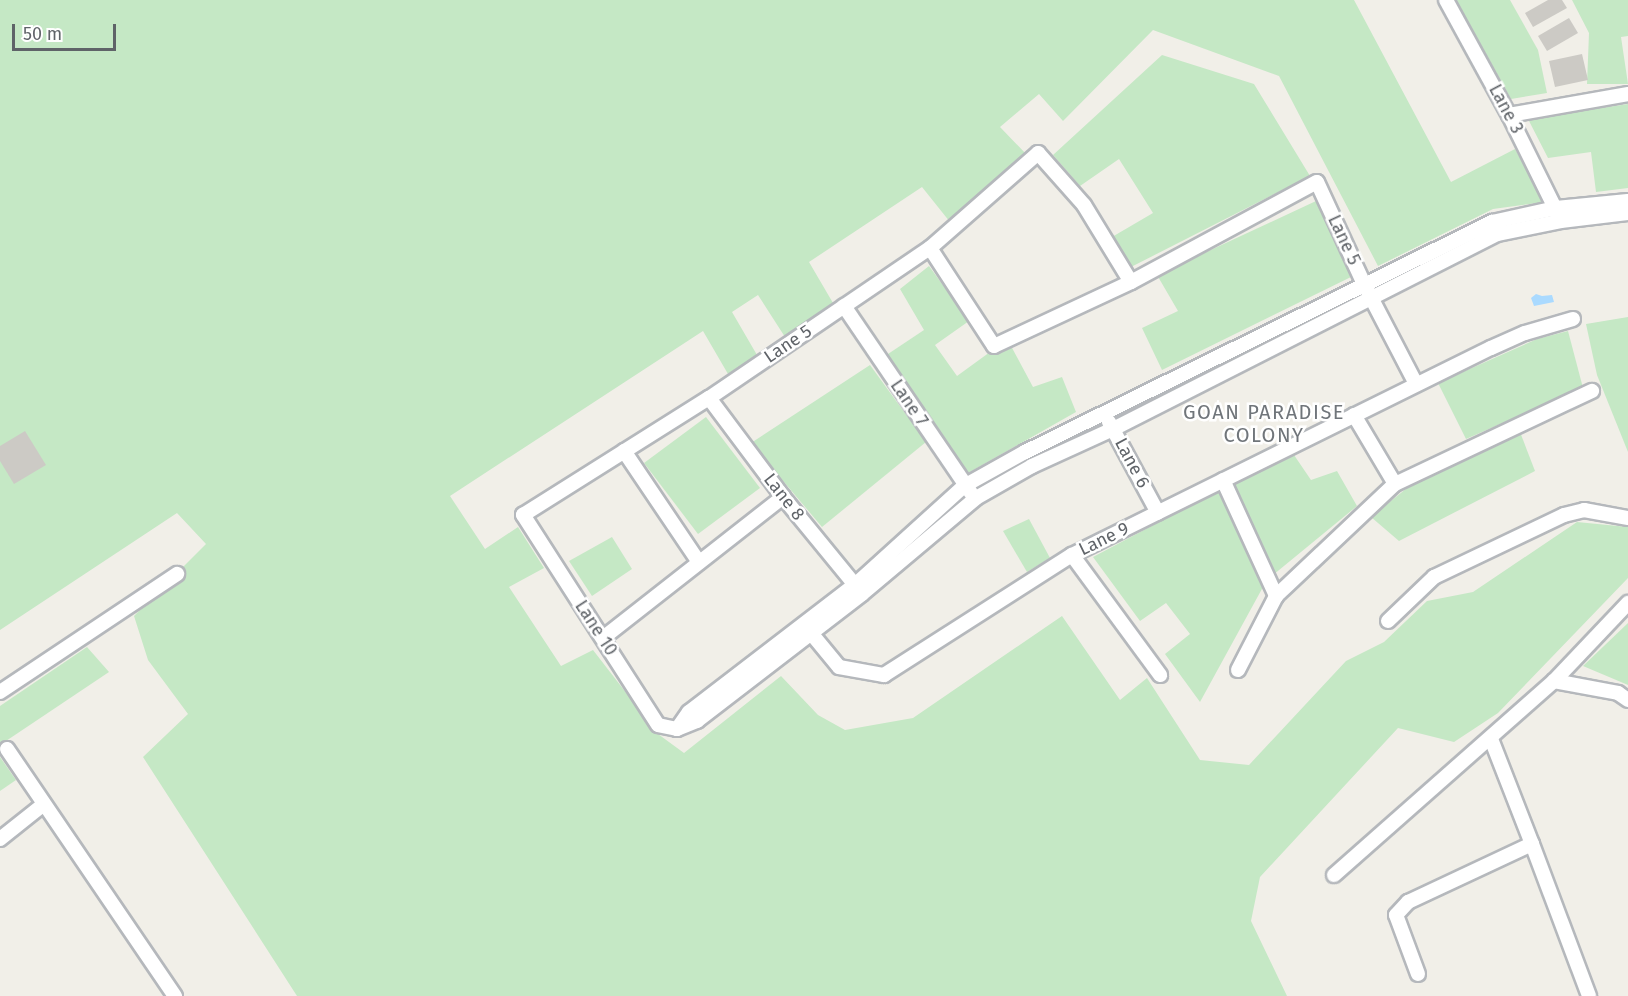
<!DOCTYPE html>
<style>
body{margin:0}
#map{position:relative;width:1628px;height:996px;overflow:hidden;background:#f1efe8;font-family:"Fira Sans",sans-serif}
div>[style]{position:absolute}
.green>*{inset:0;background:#c5e8c5}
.water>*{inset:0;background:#aadaff}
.building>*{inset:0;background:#cccac5}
.roads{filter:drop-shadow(2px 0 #b5b8bc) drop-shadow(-2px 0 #b5b8bc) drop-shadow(0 2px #b5b8bc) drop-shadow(0 -2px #b5b8bc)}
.street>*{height:14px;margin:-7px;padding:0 7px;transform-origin:7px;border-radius:7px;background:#fff}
span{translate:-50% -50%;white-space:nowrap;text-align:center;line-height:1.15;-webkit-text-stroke:5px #fff;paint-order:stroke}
.street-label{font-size:18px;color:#5f6368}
.neighbourhood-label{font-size:20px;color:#70757a;letter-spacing:1.5px}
.scale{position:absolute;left:12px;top:24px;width:104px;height:27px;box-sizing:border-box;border:3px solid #5f6368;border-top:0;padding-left:8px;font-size:18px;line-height:21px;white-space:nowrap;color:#5f6368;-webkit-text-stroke:4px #fff;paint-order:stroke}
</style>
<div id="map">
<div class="green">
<div style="clip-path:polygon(0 0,1354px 0,1451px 182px,1515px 149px,1545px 202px,1493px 209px,1378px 266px,1279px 76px,1153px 30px,1063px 121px,1039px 94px,1000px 127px,1027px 155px,950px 222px,922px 187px,809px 262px,833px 303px,785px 337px,758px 295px,732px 312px,757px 355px,728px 374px,703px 331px,450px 496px,485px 549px,518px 527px,544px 568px,509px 587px,561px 666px,593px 650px,658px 734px,684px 753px,781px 676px,818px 715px,845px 730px,913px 718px,1062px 616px,1120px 700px,1147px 678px,1200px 760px,1249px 765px,1346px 661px,1384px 642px,1427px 601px,1473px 592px,1577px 522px,1628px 527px,1628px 578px,1498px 713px,1454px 742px,1398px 728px,1260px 877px,1251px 921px,1287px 996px,297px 996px,143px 757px,188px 714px,148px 660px,134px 616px,206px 544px,177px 513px,0 630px)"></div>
<div style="clip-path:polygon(1456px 0,1510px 0,1538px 50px,1547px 93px,1511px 99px)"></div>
<div style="clip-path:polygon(1572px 0,1628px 0,1628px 36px,1621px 37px,1628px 84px,1587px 84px,1589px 33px)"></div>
<div style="clip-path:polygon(1162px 55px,1254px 84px,1310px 176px,1131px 267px,1112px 237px,1153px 213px,1119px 159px,1080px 186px,1053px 155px)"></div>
<div style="clip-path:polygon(1628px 104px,1628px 188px,1596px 192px,1591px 152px,1548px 158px,1528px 119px)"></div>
<div style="clip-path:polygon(1316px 201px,1351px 277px,1162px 370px,1142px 328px,1178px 311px,1157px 275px)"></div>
<div style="clip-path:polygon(929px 266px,969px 321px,935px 345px,957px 376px,990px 352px,1011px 346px,1033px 387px,1062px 377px,1076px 412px,968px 473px,885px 356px,924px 330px,900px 289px)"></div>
<div style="clip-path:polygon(1628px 317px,1628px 452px,1597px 375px,1586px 324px)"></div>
<div style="clip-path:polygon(1568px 331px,1583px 388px,1466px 439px,1438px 383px,1537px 339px)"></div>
<div style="clip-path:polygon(870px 365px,926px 442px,822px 527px,751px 443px)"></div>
<div style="clip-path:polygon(706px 417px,760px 488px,698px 534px,644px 463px)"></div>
<div style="clip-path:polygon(1520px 432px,1535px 471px,1399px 541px,1371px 517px,1407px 488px)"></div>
<div style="clip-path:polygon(1294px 455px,1311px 480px,1337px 471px,1357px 506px,1273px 575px,1231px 484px)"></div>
<div style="clip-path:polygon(1218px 491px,1263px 587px,1200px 702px,1165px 654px,1190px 634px,1166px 603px,1140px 621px,1093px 557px)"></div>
<div style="clip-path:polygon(1029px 519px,1050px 558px,1027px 572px,1003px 531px)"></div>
<div style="clip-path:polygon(612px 537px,632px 569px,592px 596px,569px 561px)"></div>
<div style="clip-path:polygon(1628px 623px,1628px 685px,1583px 666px)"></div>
<div style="clip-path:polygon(87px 647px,109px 672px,0 745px,0 706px)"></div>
<div style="clip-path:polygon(0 757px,16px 780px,0 791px)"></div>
</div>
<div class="water">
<div style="clip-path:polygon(1536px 294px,1542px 296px,1552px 295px,1554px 302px,1534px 306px,1531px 298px)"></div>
</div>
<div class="building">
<div style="clip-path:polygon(1548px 0,1562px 0,1567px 8px,1533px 27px,1525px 13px)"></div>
<div style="clip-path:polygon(1569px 18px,1578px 33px,1547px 51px,1538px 36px)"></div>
<div style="clip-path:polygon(1582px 54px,1588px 80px,1555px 87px,1549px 61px)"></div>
<div style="clip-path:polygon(25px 431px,46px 465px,14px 484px,0 461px,0 446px)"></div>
</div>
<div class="roads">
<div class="street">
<div style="left:1446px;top:0;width:131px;rotate:61.3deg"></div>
<div style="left:1509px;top:115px;width:113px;rotate:63.7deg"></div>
<div style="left:1509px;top:115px;width:121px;rotate:-10deg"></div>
<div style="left:930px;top:248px;width:117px;rotate:56.9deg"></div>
<div style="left:994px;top:346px;width:151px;rotate:-25deg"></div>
<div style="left:1131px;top:282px;width:211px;rotate:-28.3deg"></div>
<div style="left:1317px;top:182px;width:112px;rotate:65.3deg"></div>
<div style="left:1364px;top:284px;width:113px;rotate:62.5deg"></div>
<div style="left:844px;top:306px;width:226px;rotate:55.8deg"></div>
<div style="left:709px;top:398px;width:124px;rotate:53.2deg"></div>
<div style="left:783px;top:497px;width:120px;rotate:50.7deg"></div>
<div style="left:1354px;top:415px;width:80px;rotate:59.3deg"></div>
<div style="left:1109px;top:422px;width:103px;rotate:61.7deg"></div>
<div style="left:624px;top:451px;width:134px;rotate:56deg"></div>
<div style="left:1223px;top:480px;width:128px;rotate:65.4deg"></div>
<div style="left:1072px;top:555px;width:149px;rotate:53.7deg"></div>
<div style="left:1388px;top:621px;width:64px;rotate:-43.7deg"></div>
<div style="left:1434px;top:577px;width:144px;rotate:-25.5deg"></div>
<div style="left:1564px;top:515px;width:21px;rotate:-14deg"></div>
<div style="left:1584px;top:510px;width:45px;rotate:10.3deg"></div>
<div style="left:811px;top:633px;width:44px;rotate:50.5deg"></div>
<div style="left:839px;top:667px;width:46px;rotate:10.1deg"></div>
<div style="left:884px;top:675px;width:223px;rotate:-32.6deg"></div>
<div style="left:1072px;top:555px;width:467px;rotate:-26.3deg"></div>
<div style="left:1491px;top:348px;width:37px;rotate:-24deg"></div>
<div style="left:1525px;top:333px;width:50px;rotate:-16.3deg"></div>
<div style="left:603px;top:638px;width:229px;rotate:-38.1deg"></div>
<div style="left:1238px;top:670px;width:83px;rotate:-62.8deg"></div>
<div style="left:1276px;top:596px;width:163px;rotate:-43.3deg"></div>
<div style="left:1395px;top:484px;width:218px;rotate:-25.3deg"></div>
<div style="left:1554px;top:681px;width:65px;rotate:10.6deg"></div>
<div style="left:1618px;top:693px;width:12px;rotate:35deg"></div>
<div style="left:0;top:692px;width:213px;rotate:-33.7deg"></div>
<div style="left:677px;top:729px;width:21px;rotate:-55deg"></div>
<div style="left:689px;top:712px;width:210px;rotate:-37.5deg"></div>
<div style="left:856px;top:584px;width:146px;rotate:-42.2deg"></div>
<div style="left:964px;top:486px;width:70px;rotate:-29.1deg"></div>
<div style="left:1025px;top:452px;width:521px;rotate:-26.22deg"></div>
<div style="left:1492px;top:222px;width:66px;rotate:-12.3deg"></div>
<div style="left:1556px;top:208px;width:72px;rotate:-5.6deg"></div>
<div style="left:677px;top:729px;width:22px;rotate:-22deg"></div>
<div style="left:697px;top:721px;width:208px;rotate:-37.6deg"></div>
<div style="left:862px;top:594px;width:149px;rotate:-40.1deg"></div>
<div style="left:976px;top:498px;width:64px;rotate:-29.7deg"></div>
<div style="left:1032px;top:466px;width:89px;rotate:-24.6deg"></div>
<div style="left:1113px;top:429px;width:432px;rotate:-26.9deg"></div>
<div style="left:1498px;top:234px;width:64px;rotate:-11.7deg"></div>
<div style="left:1561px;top:221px;width:67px;rotate:-6.8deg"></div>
<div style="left:677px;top:729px;width:19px;rotate:-168deg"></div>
<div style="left:658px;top:725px;width:250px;rotate:-122.7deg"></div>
<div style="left:523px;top:515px;width:220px;rotate:-32.2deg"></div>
<div style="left:709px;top:398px;width:267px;rotate:-34.2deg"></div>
<div style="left:930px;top:248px;width:144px;rotate:-41.3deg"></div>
<div style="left:1038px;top:153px;width:69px;rotate:48.5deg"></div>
<div style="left:1084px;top:205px;width:90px;rotate:58.6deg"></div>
<div style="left:7px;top:749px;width:299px;rotate:55.8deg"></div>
<div style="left:0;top:839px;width:56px;rotate:-38.5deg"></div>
<div style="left:1532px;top:844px;width:162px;rotate:69.4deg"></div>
<div style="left:1334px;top:875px;width:293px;rotate:-41.4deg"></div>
<div style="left:1554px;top:681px;width:108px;rotate:-46.5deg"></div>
<div style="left:1418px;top:974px;width:63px;rotate:-110.4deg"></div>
<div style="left:1396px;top:915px;width:18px;rotate:-47deg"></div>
<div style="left:1408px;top:902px;width:137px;rotate:-25.1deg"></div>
<div style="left:1532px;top:844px;width:113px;rotate:-111.3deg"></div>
</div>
</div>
<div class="street-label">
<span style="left:1506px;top:109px;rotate:62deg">Lane 3</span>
<span style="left:1344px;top:240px;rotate:65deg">Lane 5</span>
<span style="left:788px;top:344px;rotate:-34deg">Lane 5</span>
<span style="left:909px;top:403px;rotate:56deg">Lane 7</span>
<span style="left:1132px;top:463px;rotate:62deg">Lane 6</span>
<span style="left:784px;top:497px;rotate:52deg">Lane 8</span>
<span style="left:1104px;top:539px;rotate:-26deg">Lane 9</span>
<span style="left:596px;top:628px;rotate:57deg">Lane 10</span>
</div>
<div class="neighbourhood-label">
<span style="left:1264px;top:424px">GOAN PARADISE<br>COLONY</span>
</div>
<div class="scale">50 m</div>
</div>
